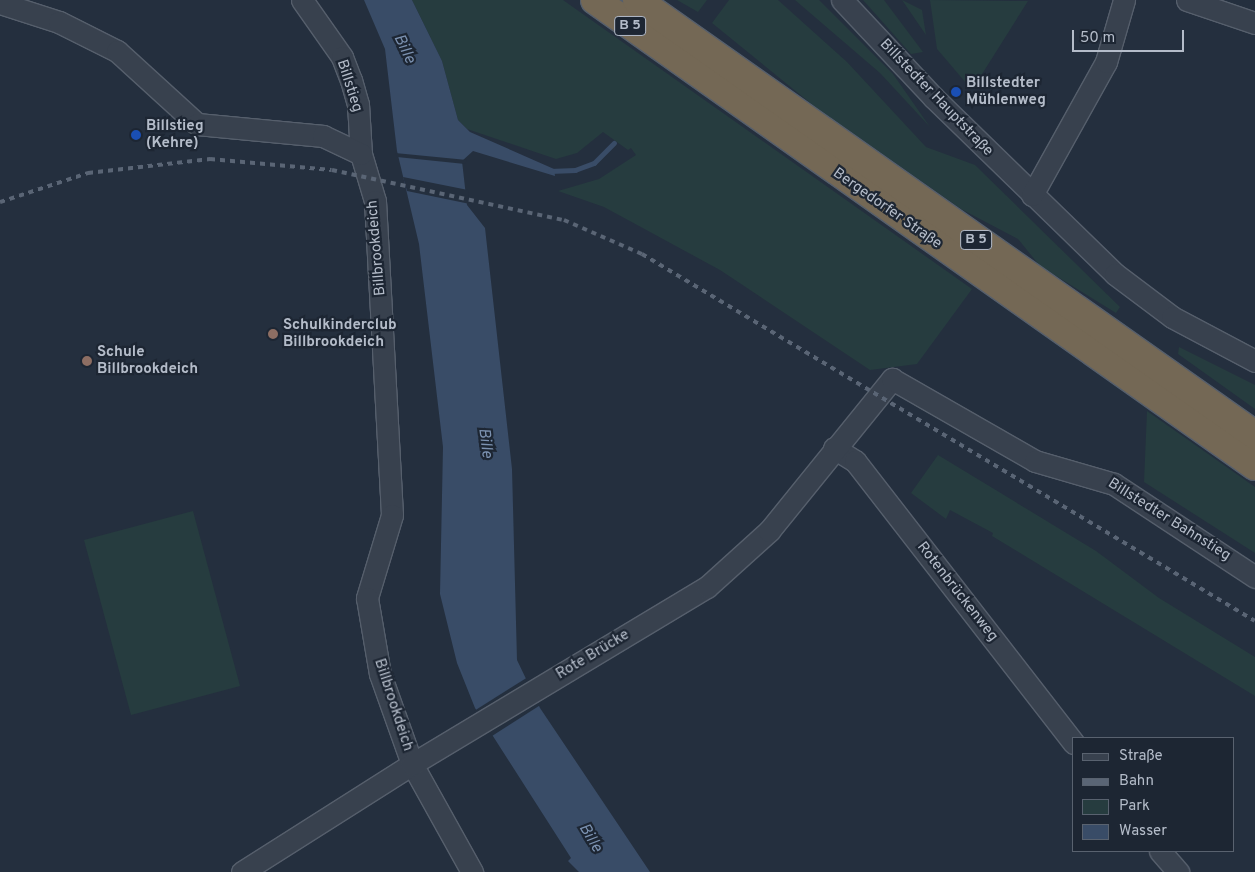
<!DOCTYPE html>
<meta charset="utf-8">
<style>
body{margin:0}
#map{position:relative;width:1255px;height:872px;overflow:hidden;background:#242f3e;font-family:Overpass,sans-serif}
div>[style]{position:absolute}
.green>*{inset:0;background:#263c3f}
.water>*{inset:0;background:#394c67}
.pier>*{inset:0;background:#242f3e}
.stream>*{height:4.5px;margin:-2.25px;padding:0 2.25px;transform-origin:2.25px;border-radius:2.25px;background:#394c67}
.roads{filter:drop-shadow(1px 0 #565f6c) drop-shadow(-1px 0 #565f6c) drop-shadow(0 1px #565f6c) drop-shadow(0 -1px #565f6c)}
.minor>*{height:21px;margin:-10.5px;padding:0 10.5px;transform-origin:10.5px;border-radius:10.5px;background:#38414e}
.highway>*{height:28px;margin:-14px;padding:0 14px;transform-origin:14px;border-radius:14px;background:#746855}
.rail>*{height:4px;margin-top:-2px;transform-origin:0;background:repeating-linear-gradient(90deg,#5a6575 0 5px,transparent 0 10px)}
.dots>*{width:14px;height:14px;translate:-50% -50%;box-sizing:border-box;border:2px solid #1d2633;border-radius:50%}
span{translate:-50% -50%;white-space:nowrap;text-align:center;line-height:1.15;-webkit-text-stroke:4.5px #1d2633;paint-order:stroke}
.shield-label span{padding:1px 4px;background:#1d2633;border:1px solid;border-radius:4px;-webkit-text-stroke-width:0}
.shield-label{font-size:14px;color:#b4bcc9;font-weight:700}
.poi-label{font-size:15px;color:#b4bcc9;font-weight:700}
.left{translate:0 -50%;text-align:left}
.street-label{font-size:15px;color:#b4bcc9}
.water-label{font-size:16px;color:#7c92b1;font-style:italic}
.legend{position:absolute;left:1072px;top:737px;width:162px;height:115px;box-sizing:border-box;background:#1d2633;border:1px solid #59626f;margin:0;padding:6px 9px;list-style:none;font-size:15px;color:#b4bcc9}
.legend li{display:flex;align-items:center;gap:10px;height:25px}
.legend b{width:25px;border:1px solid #59626f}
.scale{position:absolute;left:1072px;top:30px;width:112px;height:22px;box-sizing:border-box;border:2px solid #b4bcc9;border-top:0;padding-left:6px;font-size:15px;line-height:18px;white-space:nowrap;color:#b4bcc9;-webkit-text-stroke:4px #1d2633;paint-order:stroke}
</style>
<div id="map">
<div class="green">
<div style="clip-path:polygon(412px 0,563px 0,972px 289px,917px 364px,870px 370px,720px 270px,604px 207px,558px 191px,599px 179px,636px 155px,631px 148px,628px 150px,603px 132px,577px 153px,556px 159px,467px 129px,458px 120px,442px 61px)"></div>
<div style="clip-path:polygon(677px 0,707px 0,698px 12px)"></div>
<div style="clip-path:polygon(729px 0,778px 0,847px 62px,926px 147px,975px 165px,1120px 307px,1116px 313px,1040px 266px,1018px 239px,961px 209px,814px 106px,712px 23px)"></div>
<div style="clip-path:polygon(795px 0,819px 0,893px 74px,930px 127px,880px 73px)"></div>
<div style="clip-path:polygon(863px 0,884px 0,923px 52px,911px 54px)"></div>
<div style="clip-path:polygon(902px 0,922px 10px,926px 35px)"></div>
<div style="clip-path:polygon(930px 0,1028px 1px,972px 90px,937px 49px)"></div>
<div style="clip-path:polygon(1179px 347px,1255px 385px,1255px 409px,1178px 354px)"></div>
<div style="clip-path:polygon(1147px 411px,1255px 487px,1255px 553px,1144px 482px)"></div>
<div style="clip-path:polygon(938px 455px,1096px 551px,1159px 598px,1255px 657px,1255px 696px,992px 536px,993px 533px,950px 510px,946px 519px,911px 493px)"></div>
<div style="clip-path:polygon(193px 511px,240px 686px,131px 715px,84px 540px)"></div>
</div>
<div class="water">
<div style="clip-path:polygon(364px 0,412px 0,442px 61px,458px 120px,470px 132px,554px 169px,555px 176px,473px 151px,462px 161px,467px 205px,485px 228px,512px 469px,517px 660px,540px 708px,650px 872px,579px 872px,568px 861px,571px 858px,475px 708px,457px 663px,440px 594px,443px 447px,419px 244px,397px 151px,385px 49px)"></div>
</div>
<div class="pier">
<div style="clip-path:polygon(395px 153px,467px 160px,465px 164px,397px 157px)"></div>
<div style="clip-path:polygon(403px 177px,468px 190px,470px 204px,407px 191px)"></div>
<div style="clip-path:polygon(528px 677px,542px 704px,492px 736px,474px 711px)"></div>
</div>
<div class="stream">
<div style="left:550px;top:171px;width:25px;rotate:-2deg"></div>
<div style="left:575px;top:170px;width:20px;rotate:-20deg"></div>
<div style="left:594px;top:163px;width:28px;rotate:-45deg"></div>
</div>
<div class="roads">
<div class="minor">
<div style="left:302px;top:0;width:70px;rotate:54.9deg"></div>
<div style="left:342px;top:57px;width:25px;rotate:69deg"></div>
<div style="left:351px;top:80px;width:25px;rotate:74deg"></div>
<div style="left:358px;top:104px;width:50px;rotate:86.6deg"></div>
<div style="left:361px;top:154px;width:49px;rotate:73.4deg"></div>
<div style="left:375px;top:201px;width:314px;rotate:86.9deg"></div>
<div style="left:392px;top:515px;width:87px;rotate:106.8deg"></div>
<div style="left:367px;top:598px;width:77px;rotate:80.3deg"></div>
<div style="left:380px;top:674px;width:96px;rotate:70.4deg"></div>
<div style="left:412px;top:764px;width:124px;rotate:60.9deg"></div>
<div style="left:842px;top:0;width:133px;rotate:46.8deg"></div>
<div style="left:933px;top:97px;width:254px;rotate:44.2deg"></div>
<div style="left:1115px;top:274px;width:71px;rotate:37deg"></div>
<div style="left:1172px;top:317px;width:94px;rotate:27.9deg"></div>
<div style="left:1187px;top:0;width:72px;rotate:18.7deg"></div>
<div style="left:0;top:3px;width:62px;rotate:17.9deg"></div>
<div style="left:59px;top:22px;width:65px;rotate:26.6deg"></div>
<div style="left:117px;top:51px;width:108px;rotate:42.4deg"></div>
<div style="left:197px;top:124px;width:127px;rotate:5.4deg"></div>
<div style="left:323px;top:136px;width:42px;rotate:25.3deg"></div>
<div style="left:1032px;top:195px;width:152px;rotate:-60.9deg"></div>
<div style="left:1106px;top:62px;width:65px;rotate:-73.8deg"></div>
<div style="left:834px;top:448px;width:25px;rotate:32deg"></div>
<div style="left:855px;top:461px;width:357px;rotate:52.2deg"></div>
<div style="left:1160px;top:851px;width:28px;rotate:49deg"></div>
<div style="left:242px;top:872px;width:201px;rotate:-32.4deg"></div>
<div style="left:412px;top:764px;width:344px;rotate:-31deg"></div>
<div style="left:707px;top:587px;width:84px;rotate:-42.1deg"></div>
<div style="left:769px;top:531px;width:196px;rotate:-51deg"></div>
<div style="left:892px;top:379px;width:165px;rotate:29.8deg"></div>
<div style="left:1035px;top:461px;width:82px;rotate:16.2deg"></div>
<div style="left:1114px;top:484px;width:169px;rotate:33.4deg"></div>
</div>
<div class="highway">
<div style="left:595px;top:0;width:808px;rotate:35.22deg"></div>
<div style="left:637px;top:0;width:756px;rotate:35.14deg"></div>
</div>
</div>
<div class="rail">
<div style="left:0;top:202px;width:93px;rotate:-18.2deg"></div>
<div style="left:88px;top:173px;width:123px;rotate:-6.5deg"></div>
<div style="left:210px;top:159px;width:122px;rotate:5.2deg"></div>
<div style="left:332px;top:170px;width:237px;rotate:12.2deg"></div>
<div style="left:564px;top:220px;width:85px;rotate:23.6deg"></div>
<div style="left:642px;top:254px;width:714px;rotate:30.91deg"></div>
</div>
<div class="dots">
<div style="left:956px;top:92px;background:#1a4fb4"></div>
<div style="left:136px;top:135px;background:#1a4fb4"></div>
<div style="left:273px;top:334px;background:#8d6e63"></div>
<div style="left:87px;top:361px;background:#8d6e63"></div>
</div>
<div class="shield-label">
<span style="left:630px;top:26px">B 5</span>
<span style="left:976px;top:240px">B 5</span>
</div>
<div class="poi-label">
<span class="left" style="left:966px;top:92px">Billstedter<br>Mühlenweg</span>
<span class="left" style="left:146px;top:135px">Billstieg<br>(Kehre)</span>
<span class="left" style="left:283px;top:334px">Schulkinderclub<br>Billbrookdeich</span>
<span class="left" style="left:97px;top:361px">Schule<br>Billbrookdeich</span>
</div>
<div class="street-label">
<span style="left:349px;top:86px;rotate:72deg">Billstieg</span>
<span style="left:936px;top:98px;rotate:46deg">Billstedter Hauptstraße</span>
<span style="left:887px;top:209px;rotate:35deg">Bergedorfer Straße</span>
<span style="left:377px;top:248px;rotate:-95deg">Billbrookdeich</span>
<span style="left:1169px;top:520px;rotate:32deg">Billstedter Bahnstieg</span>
<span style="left:957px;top:592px;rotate:52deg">Rotenbrückenweg</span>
<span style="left:593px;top:655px;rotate:-31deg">Rote Brücke</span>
<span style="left:393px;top:705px;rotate:72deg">Billbrookdeich</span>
</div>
<div class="water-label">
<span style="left:404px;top:49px;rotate:64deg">Bille</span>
<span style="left:485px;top:443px;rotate:83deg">Bille</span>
<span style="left:590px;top:838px;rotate:59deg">Bille</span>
</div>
<ul class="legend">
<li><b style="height:6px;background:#38414e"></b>Straße</li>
<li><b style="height:6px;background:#5a6575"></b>Bahn</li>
<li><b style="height:14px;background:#263c3f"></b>Park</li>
<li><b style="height:14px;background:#394c67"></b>Wasser</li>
</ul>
<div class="scale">50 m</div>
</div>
